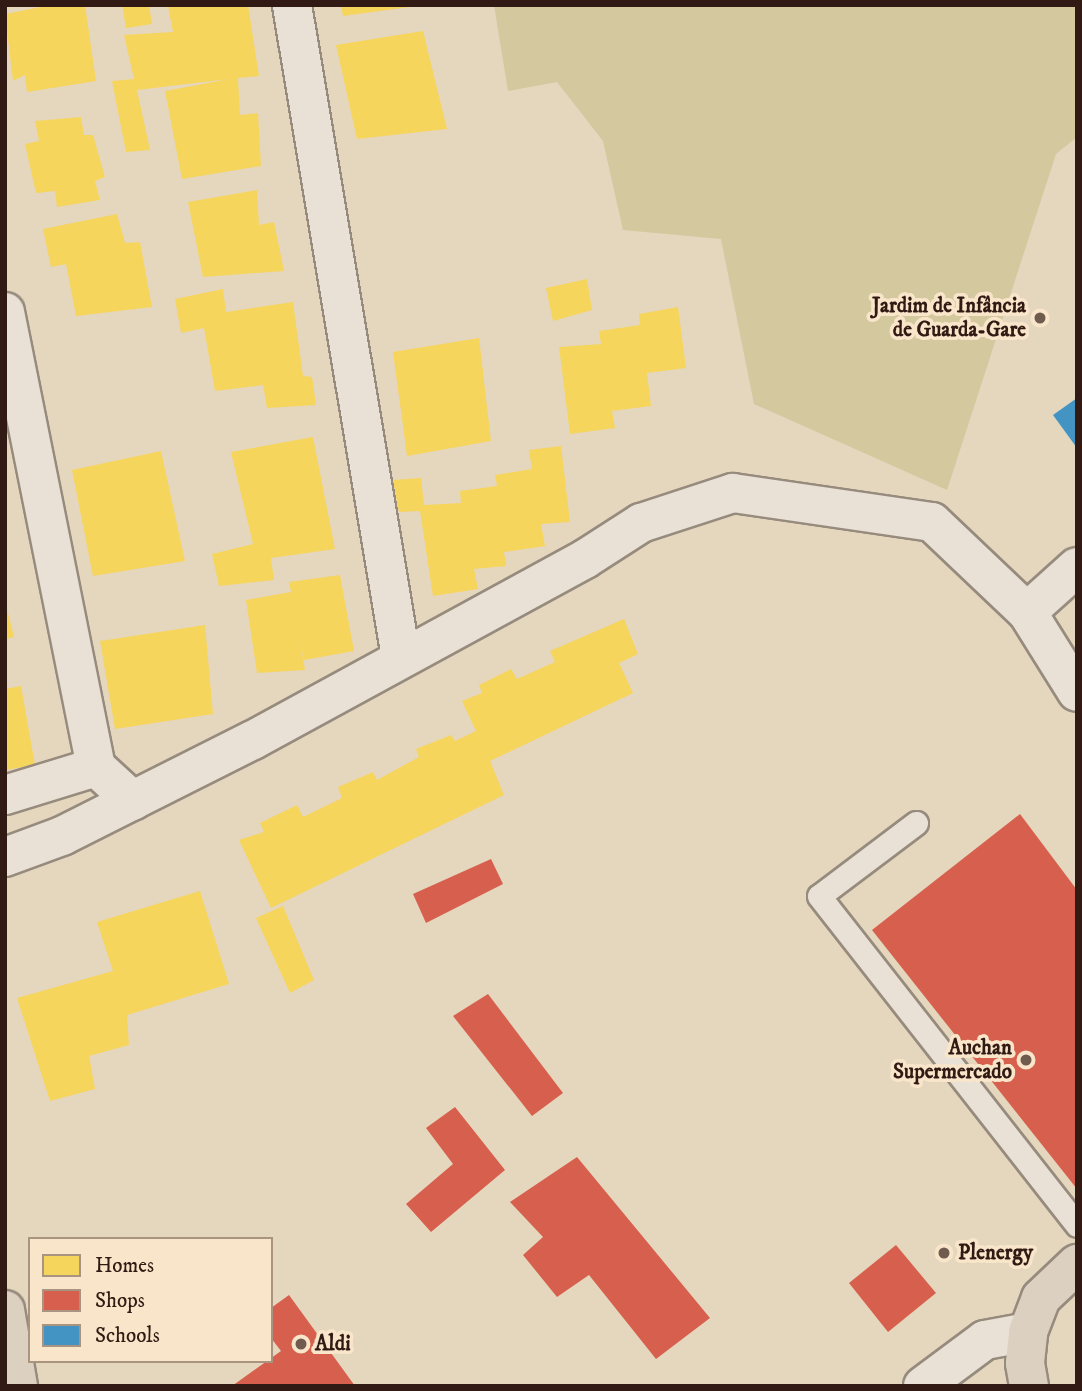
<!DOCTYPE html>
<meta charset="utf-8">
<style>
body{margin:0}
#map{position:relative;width:1082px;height:1391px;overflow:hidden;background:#e5d6be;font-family:"IM FELL DW Pica",serif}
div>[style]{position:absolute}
.green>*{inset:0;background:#d3c89e}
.homes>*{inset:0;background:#f6d55c}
.shops>*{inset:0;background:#d6604d}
.schools>*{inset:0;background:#4393c3}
.roads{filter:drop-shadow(2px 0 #968b7d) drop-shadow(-2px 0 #968b7d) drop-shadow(0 2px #968b7d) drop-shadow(0 -2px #968b7d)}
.service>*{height:23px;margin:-11.5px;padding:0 11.5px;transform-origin:11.5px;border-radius:11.5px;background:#e9e1d5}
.minor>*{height:38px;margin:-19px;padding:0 19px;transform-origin:19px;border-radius:19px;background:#e9e1d5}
.primary>*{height:38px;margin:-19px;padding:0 19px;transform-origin:19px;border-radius:19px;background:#dcd1c0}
.trunk>*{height:38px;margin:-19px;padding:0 19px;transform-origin:19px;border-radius:19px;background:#dcd1c0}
.dots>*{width:19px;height:19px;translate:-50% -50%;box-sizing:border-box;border:4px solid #f9e6ca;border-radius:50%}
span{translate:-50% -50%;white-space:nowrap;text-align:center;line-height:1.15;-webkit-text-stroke:7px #f9e6ca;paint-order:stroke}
.poi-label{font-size:21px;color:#301a13;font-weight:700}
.right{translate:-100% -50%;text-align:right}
.left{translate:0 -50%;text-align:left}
.frame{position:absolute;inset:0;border:7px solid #301a13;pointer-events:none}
.legend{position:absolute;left:28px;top:1237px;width:245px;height:126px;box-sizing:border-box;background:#f9e6ca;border:2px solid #a99481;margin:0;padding:9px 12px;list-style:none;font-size:21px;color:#301a13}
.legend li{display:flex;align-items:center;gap:14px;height:35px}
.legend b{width:35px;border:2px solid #a99481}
</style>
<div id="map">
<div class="green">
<div style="clip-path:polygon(494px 5px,1077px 5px,1077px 137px,1056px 154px,947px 490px,754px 404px,721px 239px,623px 230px,603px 141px,557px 82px,508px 91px)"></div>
</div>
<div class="homes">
<div style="clip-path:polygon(51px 5px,85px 5px,96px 81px,27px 92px,25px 75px,13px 81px,5px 14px)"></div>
<div style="clip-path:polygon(122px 5px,149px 5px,152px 24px,126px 28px)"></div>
<div style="clip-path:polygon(248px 5px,259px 76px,238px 78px,240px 115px,258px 113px,261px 166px,182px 179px,165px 91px,229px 79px,137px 90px,150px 150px,126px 152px,112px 81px,134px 79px,124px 35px,173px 32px,168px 6px)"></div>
<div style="clip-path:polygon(341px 5px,410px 5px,410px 7px,343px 16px)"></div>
<div style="clip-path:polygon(423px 31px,447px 129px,357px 139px,336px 45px)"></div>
<div style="clip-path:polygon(81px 117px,84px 135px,93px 135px,105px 177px,95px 181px,100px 200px,57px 207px,55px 191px,36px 193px,25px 144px,39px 141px,35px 121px)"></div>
<div style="clip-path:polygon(257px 190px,259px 225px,274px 222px,284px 271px,203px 277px,188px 202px)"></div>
<div style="clip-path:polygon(117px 214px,125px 243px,140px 242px,152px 307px,76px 316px,66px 264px,51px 267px,43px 229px)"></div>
<div style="clip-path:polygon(587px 279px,592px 310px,553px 321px,546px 288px)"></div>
<div style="clip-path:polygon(223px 289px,226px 312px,293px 302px,303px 376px,312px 377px,316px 405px,267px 408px,263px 385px,215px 391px,204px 328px,181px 333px,175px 299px)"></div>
<div style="clip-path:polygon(678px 307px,686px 368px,647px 373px,651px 406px,612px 411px,615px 428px,570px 434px,559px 347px,601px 344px,599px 331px,640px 325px,639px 314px)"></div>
<div style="clip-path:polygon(479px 338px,491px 441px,407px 456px,393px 352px)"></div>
<div style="clip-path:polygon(313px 437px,335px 549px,271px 558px,274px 580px,219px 586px,212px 554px,253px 544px,231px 452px)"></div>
<div style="clip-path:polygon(561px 446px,570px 522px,541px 524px,545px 546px,504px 552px,506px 566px,474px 569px,478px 589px,433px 596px,420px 511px,399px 512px,393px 480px,421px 478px,424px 505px,461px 503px,460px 491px,497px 486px,495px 475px,532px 469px,529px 450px)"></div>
<div style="clip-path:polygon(161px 451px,185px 561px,93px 576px,72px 470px)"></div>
<div style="clip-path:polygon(340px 575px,354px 651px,304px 660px,300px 640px,305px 670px,257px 673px,246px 600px,291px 592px,289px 582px)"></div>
<div style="clip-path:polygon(5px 601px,14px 637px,5px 639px)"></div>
<div style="clip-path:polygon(624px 619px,638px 654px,619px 663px,633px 693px,490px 761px,504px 795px,271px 908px,239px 840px,264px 832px,260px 823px,297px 805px,303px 817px,342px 798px,338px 787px,373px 772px,377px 780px,419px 757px,416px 749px,451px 735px,455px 741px,476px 731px,462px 701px,482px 693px,479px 685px,511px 669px,517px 679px,555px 662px,550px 651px)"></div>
<div style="clip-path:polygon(205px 625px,213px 714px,115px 729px,100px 641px)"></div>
<div style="clip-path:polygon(21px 686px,35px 765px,5px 770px,5px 689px)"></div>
<div style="clip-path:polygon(200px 891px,229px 984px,127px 1015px,129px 1045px,89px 1056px,95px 1089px,50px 1101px,17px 998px,113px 971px,97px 922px)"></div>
<div style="clip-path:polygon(283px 906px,314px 980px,290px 993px,256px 918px)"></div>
</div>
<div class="shops">
<div style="clip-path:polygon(1020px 814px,1077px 890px,1077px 1189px,872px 930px)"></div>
<div style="clip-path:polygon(491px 859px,503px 884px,426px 923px,413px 894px)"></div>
<div style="clip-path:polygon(488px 994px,563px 1093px,532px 1116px,453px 1016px)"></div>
<div style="clip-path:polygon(455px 1107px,505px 1170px,431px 1232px,406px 1204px,453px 1164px,426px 1128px)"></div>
<div style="clip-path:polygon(577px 1157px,710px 1318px,656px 1359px,589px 1275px,557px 1297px,523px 1255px,543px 1237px,510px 1202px)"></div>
<div style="clip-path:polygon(896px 1245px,936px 1293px,888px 1332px,849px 1283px)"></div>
<div style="clip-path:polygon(289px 1295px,355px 1386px,232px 1386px,281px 1351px,271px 1338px,271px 1308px)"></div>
</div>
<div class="schools">
<div style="clip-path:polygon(1077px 398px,1077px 448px,1053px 415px)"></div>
</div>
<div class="roads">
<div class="service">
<div style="left:916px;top:823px;width:121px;rotate:143deg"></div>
<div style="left:819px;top:896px;width:418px;rotate:51.9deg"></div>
</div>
<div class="minor">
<div style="left:292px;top:5px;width:661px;rotate:80.51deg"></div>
<div style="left:5px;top:312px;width:464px;rotate:78.7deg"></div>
<div style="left:96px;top:767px;width:50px;rotate:42.6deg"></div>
<div style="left:1027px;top:612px;width:67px;rotate:-42deg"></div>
<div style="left:5px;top:795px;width:95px;rotate:-17.1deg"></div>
<div style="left:5px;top:857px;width:61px;rotate:-20.2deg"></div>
<div style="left:62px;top:836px;width:214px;rotate:-26.7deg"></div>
<div style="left:253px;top:740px;width:378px;rotate:-28.6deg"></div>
<div style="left:585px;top:559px;width:67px;rotate:-32.7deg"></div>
<div style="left:641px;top:523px;width:97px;rotate:-18.1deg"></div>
<div style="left:733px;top:493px;width:201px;rotate:8.3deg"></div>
<div style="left:932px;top:522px;width:131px;rotate:43.5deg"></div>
<div style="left:1027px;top:612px;width:94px;rotate:58deg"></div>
<div style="left:923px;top:1386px;width:77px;rotate:-36.6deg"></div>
<div style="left:985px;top:1340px;width:44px;rotate:-10.5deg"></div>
</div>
<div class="primary">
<div style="left:1029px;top:1386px;width:23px;rotate:-100deg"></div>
<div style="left:1025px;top:1363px;width:31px;rotate:-84deg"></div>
<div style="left:1028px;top:1332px;width:36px;rotate:-69deg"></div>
<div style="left:1041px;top:1298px;width:50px;rotate:-43.4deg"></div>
</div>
<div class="trunk">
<div style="left:5px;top:1310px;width:77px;rotate:80.3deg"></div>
</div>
</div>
<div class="dots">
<div style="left:1040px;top:318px;background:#6f5c4f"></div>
<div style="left:1026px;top:1060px;background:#6f5c4f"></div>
<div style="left:944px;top:1253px;background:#6f5c4f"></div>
<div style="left:301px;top:1344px;background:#6f5c4f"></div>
</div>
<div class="poi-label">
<span class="right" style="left:1026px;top:318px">Jardim de Infância<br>de Guarda-Gare</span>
<span class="right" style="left:1012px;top:1060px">Auchan<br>Supermercado</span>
<span class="left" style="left:958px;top:1253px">Plenergy</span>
<span class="left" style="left:315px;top:1344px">Aldi</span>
</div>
<div class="frame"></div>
<ul class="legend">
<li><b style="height:19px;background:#f6d55c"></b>Homes</li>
<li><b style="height:19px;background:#d6604d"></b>Shops</li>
<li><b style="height:19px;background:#4393c3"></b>Schools</li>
</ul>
</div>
